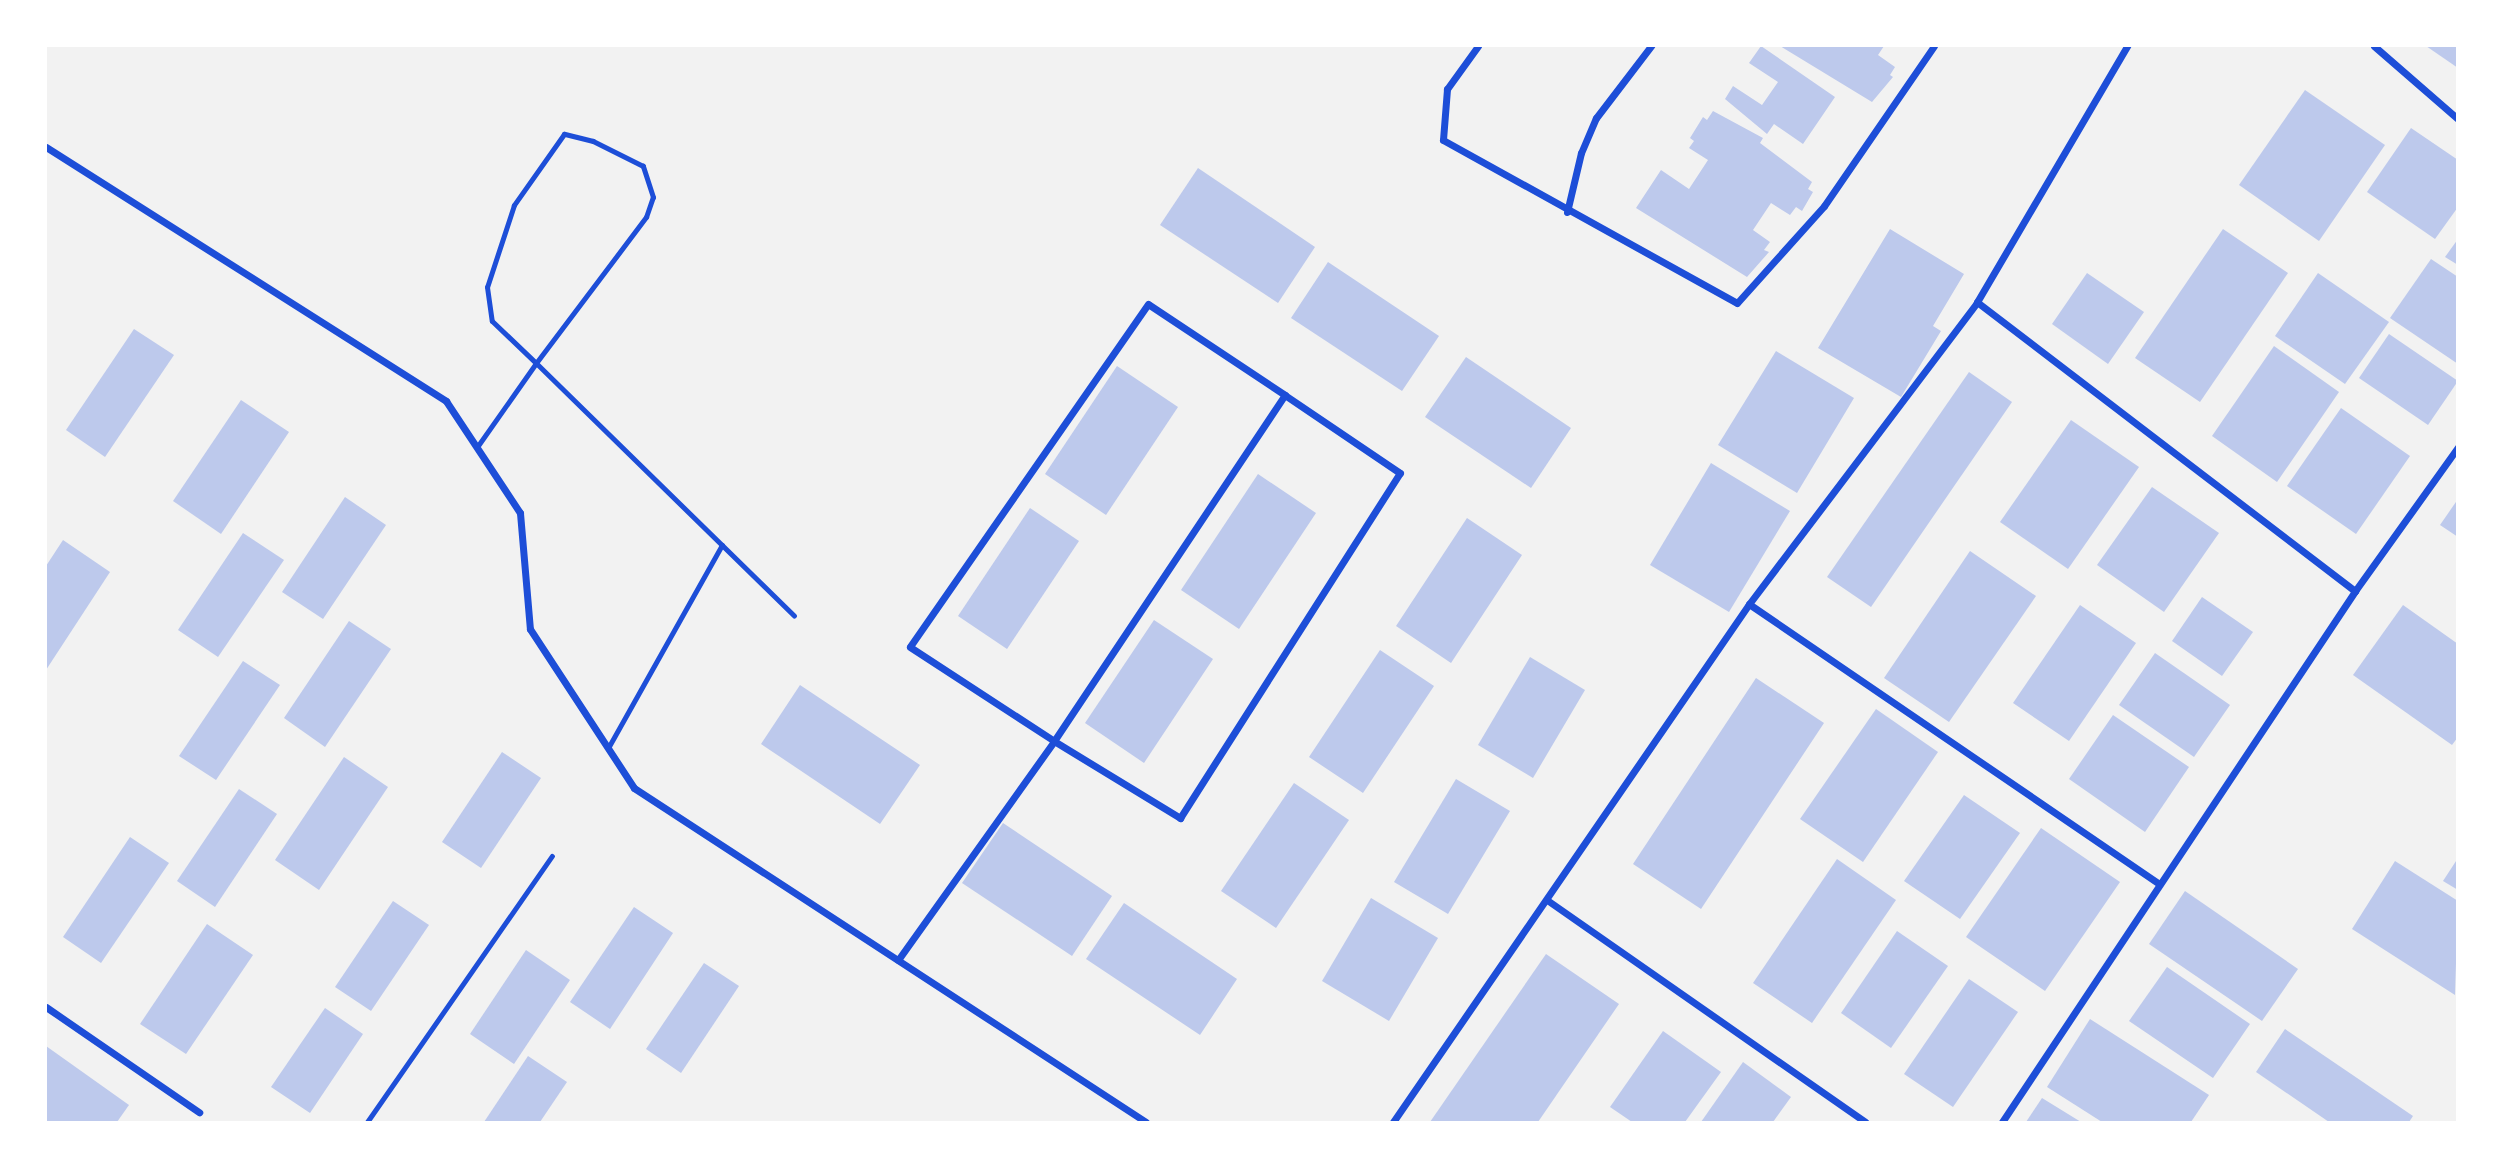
<!DOCTYPE html>
<style>
body{margin:0}
#map{position:relative;width:2503px;height:1168px;overflow:hidden;background:#f2f2f2;font-family:"Open Sans",sans-serif}
div>[style]{position:absolute}
.building>*{inset:0;background:#bdc9ec}
.service>*{height:5px;margin:-2.5px;padding:0 2.5px;transform-origin:2.5px;border-radius:2.5px;background:#1d4ed8}
.minor>*{height:7px;margin:-3.5px;padding:0 3.5px;transform-origin:3.5px;border-radius:3.5px;background:#1d4ed8}
span{translate:-50% -50%;white-space:nowrap;text-align:center;line-height:1.15;-webkit-text-stroke:5px #fff;paint-order:stroke}
.frame{position:absolute;inset:0;border:47px solid #fff;pointer-events:none}
</style>
<div id="map">
<div class="building">
<div style="clip-path:polygon(1761px 46px,1835px 97px,1803px 144px,1774px 124px,1767px 134px,1725px 99px,1733px 86px,1762px 105px,1778px 82px,1749px 63px)"></div>
<div style="clip-path:polygon(1780px 46px,1884px 46px,1878px 55px,1895px 67px,1890px 75px,1893px 77px,1872px 102px)"></div>
<div style="clip-path:polygon(2426px 46px,2458px 46px,2458px 68px)"></div>
<div style="clip-path:polygon(2305px 90px,2385px 145px,2319px 241px,2239px 185px)"></div>
<div style="clip-path:polygon(1713px 111px,1763px 138px,1760px 143px,1812px 182px,1808px 189px,1813px 192px,1802px 211px,1796px 207px,1790px 215px,1771px 203px,1753px 230px,1770px 242px,1764px 250px,1769px 252px,1747px 277px,1636px 208px,1661px 170px,1689px 189px,1708px 160px,1689px 148px,1694px 141px,1690px 138px,1703px 117px,1707px 120px)"></div>
<div style="clip-path:polygon(2411px 128px,2458px 160px,2458px 207px,2435px 239px,2367px 192px)"></div>
<div style="clip-path:polygon(1198px 168px,1315px 247px,1278px 303px,1160px 225px)"></div>
<div style="clip-path:polygon(1890px 229px,1964px 274px,1933px 326px,1941px 331px,1901px 397px,1818px 348px)"></div>
<div style="clip-path:polygon(2223px 229px,2288px 273px,2200px 402px,2135px 358px)"></div>
<div style="clip-path:polygon(2458px 239px,2458px 265px,2445px 257px)"></div>
<div style="clip-path:polygon(2431px 259px,2458px 277px,2458px 364px,2390px 318px)"></div>
<div style="clip-path:polygon(1328px 262px,1439px 336px,1402px 391px,1291px 318px)"></div>
<div style="clip-path:polygon(2087px 273px,2144px 312px,2108px 364px,2052px 324px)"></div>
<div style="clip-path:polygon(2318px 273px,2389px 322px,2345px 384px,2275px 336px)"></div>
<div style="clip-path:polygon(134px 329px,174px 355px,105px 457px,66px 430px)"></div>
<div style="clip-path:polygon(2389px 334px,2458px 381px,2428px 425px,2359px 378px)"></div>
<div style="clip-path:polygon(2274px 346px,2339px 392px,2277px 482px,2212px 436px)"></div>
<div style="clip-path:polygon(1776px 351px,1854px 398px,1797px 493px,1718px 445px)"></div>
<div style="clip-path:polygon(1466px 357px,1571px 428px,1531px 488px,1425px 417px)"></div>
<div style="clip-path:polygon(1117px 366px,1178px 407px,1106px 515px,1045px 474px)"></div>
<div style="clip-path:polygon(1969px 372px,2012px 402px,1871px 607px,1827px 577px)"></div>
<div style="clip-path:polygon(241px 400px,289px 432px,221px 534px,173px 501px)"></div>
<div style="clip-path:polygon(2341px 408px,2410px 456px,2356px 534px,2287px 486px)"></div>
<div style="clip-path:polygon(2071px 420px,2139px 467px,2068px 569px,2000px 522px)"></div>
<div style="clip-path:polygon(1711px 463px,1790px 511px,1729px 612px,1650px 565px)"></div>
<div style="clip-path:polygon(1258px 474px,1316px 513px,1239px 629px,1181px 590px)"></div>
<div style="clip-path:polygon(2152px 487px,2219px 533px,2164px 612px,2097px 565px)"></div>
<div style="clip-path:polygon(345px 497px,386px 525px,323px 619px,282px 592px)"></div>
<div style="clip-path:polygon(2458px 499px,2458px 537px,2440px 525px)"></div>
<div style="clip-path:polygon(1030px 508px,1079px 541px,1007px 649px,958px 616px)"></div>
<div style="clip-path:polygon(1467px 518px,1522px 555px,1451px 663px,1396px 626px)"></div>
<div style="clip-path:polygon(243px 533px,284px 560px,218px 657px,178px 630px)"></div>
<div style="clip-path:polygon(63px 540px,110px 572px,46px 670px,46px 566px)"></div>
<div style="clip-path:polygon(1970px 551px,2036px 596px,1949px 722px,1884px 678px)"></div>
<div style="clip-path:polygon(2202px 597px,2253px 632px,2222px 676px,2172px 641px)"></div>
<div style="clip-path:polygon(2080px 605px,2136px 643px,2069px 741px,2013px 703px)"></div>
<div style="clip-path:polygon(2403px 605px,2458px 644px,2458px 737px,2452px 745px,2353px 675px)"></div>
<div style="clip-path:polygon(1154px 620px,1213px 659px,1144px 763px,1085px 723px)"></div>
<div style="clip-path:polygon(349px 621px,391px 649px,325px 747px,284px 718px)"></div>
<div style="clip-path:polygon(1380px 650px,1434px 686px,1363px 793px,1309px 757px)"></div>
<div style="clip-path:polygon(2155px 653px,2230px 705px,2194px 757px,2119px 705px)"></div>
<div style="clip-path:polygon(1530px 657px,1585px 690px,1533px 778px,1478px 745px)"></div>
<div style="clip-path:polygon(243px 661px,280px 685px,216px 780px,179px 756px)"></div>
<div style="clip-path:polygon(1756px 678px,1824px 723px,1701px 909px,1633px 864px)"></div>
<div style="clip-path:polygon(800px 685px,920px 765px,880px 824px,761px 744px)"></div>
<div style="clip-path:polygon(1876px 709px,1938px 752px,1863px 862px,1800px 819px)"></div>
<div style="clip-path:polygon(2113px 715px,2189px 767px,2145px 832px,2069px 779px)"></div>
<div style="clip-path:polygon(502px 752px,541px 778px,481px 868px,442px 842px)"></div>
<div style="clip-path:polygon(344px 757px,388px 787px,319px 890px,275px 860px)"></div>
<div style="clip-path:polygon(1456px 779px,1510px 811px,1448px 914px,1394px 882px)"></div>
<div style="clip-path:polygon(1294px 783px,1349px 820px,1276px 928px,1221px 891px)"></div>
<div style="clip-path:polygon(239px 789px,277px 814px,215px 907px,177px 881px)"></div>
<div style="clip-path:polygon(1964px 795px,2020px 833px,1960px 919px,1904px 881px)"></div>
<div style="clip-path:polygon(1003px 823px,1112px 896px,1072px 956px,962px 883px)"></div>
<div style="clip-path:polygon(2041px 828px,2120px 882px,2045px 991px,1966px 937px)"></div>
<div style="clip-path:polygon(130px 837px,169px 863px,101px 963px,63px 937px)"></div>
<div style="clip-path:polygon(2458px 858px,2458px 890px,2443px 881px)"></div>
<div style="clip-path:polygon(1837px 859px,1896px 900px,1812px 1023px,1753px 983px)"></div>
<div style="clip-path:polygon(2395px 861px,2458px 901px,2455px 995px,2352px 929px)"></div>
<div style="clip-path:polygon(2185px 891px,2298px 969px,2262px 1021px,2149px 944px)"></div>
<div style="clip-path:polygon(1371px 898px,1438px 938px,1389px 1021px,1322px 981px)"></div>
<div style="clip-path:polygon(393px 901px,429px 925px,371px 1011px,335px 987px)"></div>
<div style="clip-path:polygon(1124px 903px,1237px 979px,1200px 1035px,1086px 959px)"></div>
<div style="clip-path:polygon(634px 907px,673px 933px,610px 1029px,570px 1002px)"></div>
<div style="clip-path:polygon(207px 924px,253px 955px,186px 1054px,140px 1024px)"></div>
<div style="clip-path:polygon(1897px 931px,1948px 966px,1891px 1048px,1841px 1013px)"></div>
<div style="clip-path:polygon(526px 950px,570px 980px,514px 1064px,470px 1034px)"></div>
<div style="clip-path:polygon(1546px 954px,1619px 1004px,1538px 1122px,1430px 1122px)"></div>
<div style="clip-path:polygon(704px 963px,739px 986px,681px 1073px,646px 1049px)"></div>
<div style="clip-path:polygon(2167px 967px,2250px 1024px,2213px 1078px,2129px 1021px)"></div>
<div style="clip-path:polygon(1969px 979px,2018px 1012px,1953px 1107px,1904px 1074px)"></div>
<div style="clip-path:polygon(325px 1008px,363px 1034px,310px 1113px,271px 1087px)"></div>
<div style="clip-path:polygon(2090px 1019px,2209px 1095px,2191px 1122px,2102px 1122px,2047px 1087px)"></div>
<div style="clip-path:polygon(2285px 1029px,2413px 1116px,2409px 1122px,2329px 1122px,2256px 1072px)"></div>
<div style="clip-path:polygon(1663px 1031px,1721px 1072px,1685px 1122px,1632px 1122px,1610px 1107px)"></div>
<div style="clip-path:polygon(46px 1046px,129px 1105px,117px 1122px,46px 1122px)"></div>
<div style="clip-path:polygon(528px 1056px,567px 1082px,540px 1122px,484px 1122px)"></div>
<div style="clip-path:polygon(1743px 1062px,1791px 1097px,1773px 1122px,1701px 1122px)"></div>
<div style="clip-path:polygon(2042px 1098px,2081px 1122px,2026px 1122px)"></div>
</div>
<div class="service">
<div style="left:477px;top:447px;width:103px;rotate:-54.9deg"></div>
<div style="left:536px;top:363px;width:183px;rotate:-53deg"></div>
<div style="left:646px;top:217px;width:21px;rotate:-71deg"></div>
<div style="left:653px;top:197px;width:33px;rotate:-108deg"></div>
<div style="left:643px;top:166px;width:56px;rotate:-153.4deg"></div>
<div style="left:593px;top:141px;width:30px;rotate:-166deg"></div>
<div style="left:564px;top:134px;width:87px;rotate:125.2deg"></div>
<div style="left:514px;top:205px;width:86px;rotate:108.2deg"></div>
<div style="left:487px;top:287px;width:34px;rotate:82deg"></div>
<div style="left:492px;top:321px;width:61px;rotate:43.7deg"></div>
<div style="left:536px;top:363px;width:361px;rotate:44.4deg"></div>
<div style="left:608px;top:748px;width:233px;rotate:-60.7deg"></div>
<div style="left:367px;top:1122px;width:324px;rotate:-55.2deg"></div>
</div>
<div class="minor">
<div style="left:1478px;top:46px;width:53px;rotate:125.8deg"></div>
<div style="left:1447px;top:89px;width:51px;rotate:94.5deg"></div>
<div style="left:1443px;top:140px;width:336px;rotate:29deg"></div>
<div style="left:1737px;top:303px;width:130px;rotate:-48.1deg"></div>
<div style="left:1824px;top:206px;width:194px;rotate:-55.5deg"></div>
<div style="left:2374px;top:46px;width:111px;rotate:41deg"></div>
<div style="left:46px;top:147px;width:474px;rotate:32.4deg"></div>
<div style="left:446px;top:401px;width:134px;rotate:56.5deg"></div>
<div style="left:520px;top:513px;width:116px;rotate:85.1deg"></div>
<div style="left:530px;top:629px;width:190px;rotate:56.8deg"></div>
<div style="left:634px;top:788px;width:611px;rotate:33.12deg"></div>
<div style="left:1567px;top:212px;width:61px;rotate:-76.7deg"></div>
<div style="left:1581px;top:153px;width:38px;rotate:-67deg"></div>
<div style="left:1596px;top:118px;width:91px;rotate:-52.6deg"></div>
<div style="left:1977px;top:302px;width:476px;rotate:37.4deg"></div>
<div style="left:1749px;top:604px;width:497px;rotate:34.3deg"></div>
<div style="left:1547px;top:900px;width:388px;rotate:34.9deg"></div>
<div style="left:898px;top:960px;width:269px;rotate:-54.5deg"></div>
<div style="left:1054px;top:741px;width:148px;rotate:31.4deg"></div>
<div style="left:1180px;top:818px;width:409px;rotate:-57.5deg"></div>
<div style="left:1400px;top:473px;width:139px;rotate:-145.9deg"></div>
<div style="left:1285px;top:395px;width:164px;rotate:-146.4deg"></div>
<div style="left:1148px;top:304px;width:417px;rotate:124.8deg"></div>
<div style="left:910px;top:647px;width:172px;rotate:33.1deg"></div>
<div style="left:1054px;top:741px;width:416px;rotate:-56.3deg"></div>
<div style="left:46px;top:1007px;width:186px;rotate:34.5deg"></div>
<div style="left:1393px;top:1122px;width:629px;rotate:-55.5deg"></div>
<div style="left:1749px;top:604px;width:378px;rotate:-52.9deg"></div>
<div style="left:1977px;top:302px;width:297px;rotate:-59.6deg"></div>
<div style="left:2002px;top:1122px;width:638px;rotate:-56.38deg"></div>
<div style="left:2355px;top:591px;width:177px;rotate:-54.4deg"></div>
</div>
<div class="frame"></div>
</div>
